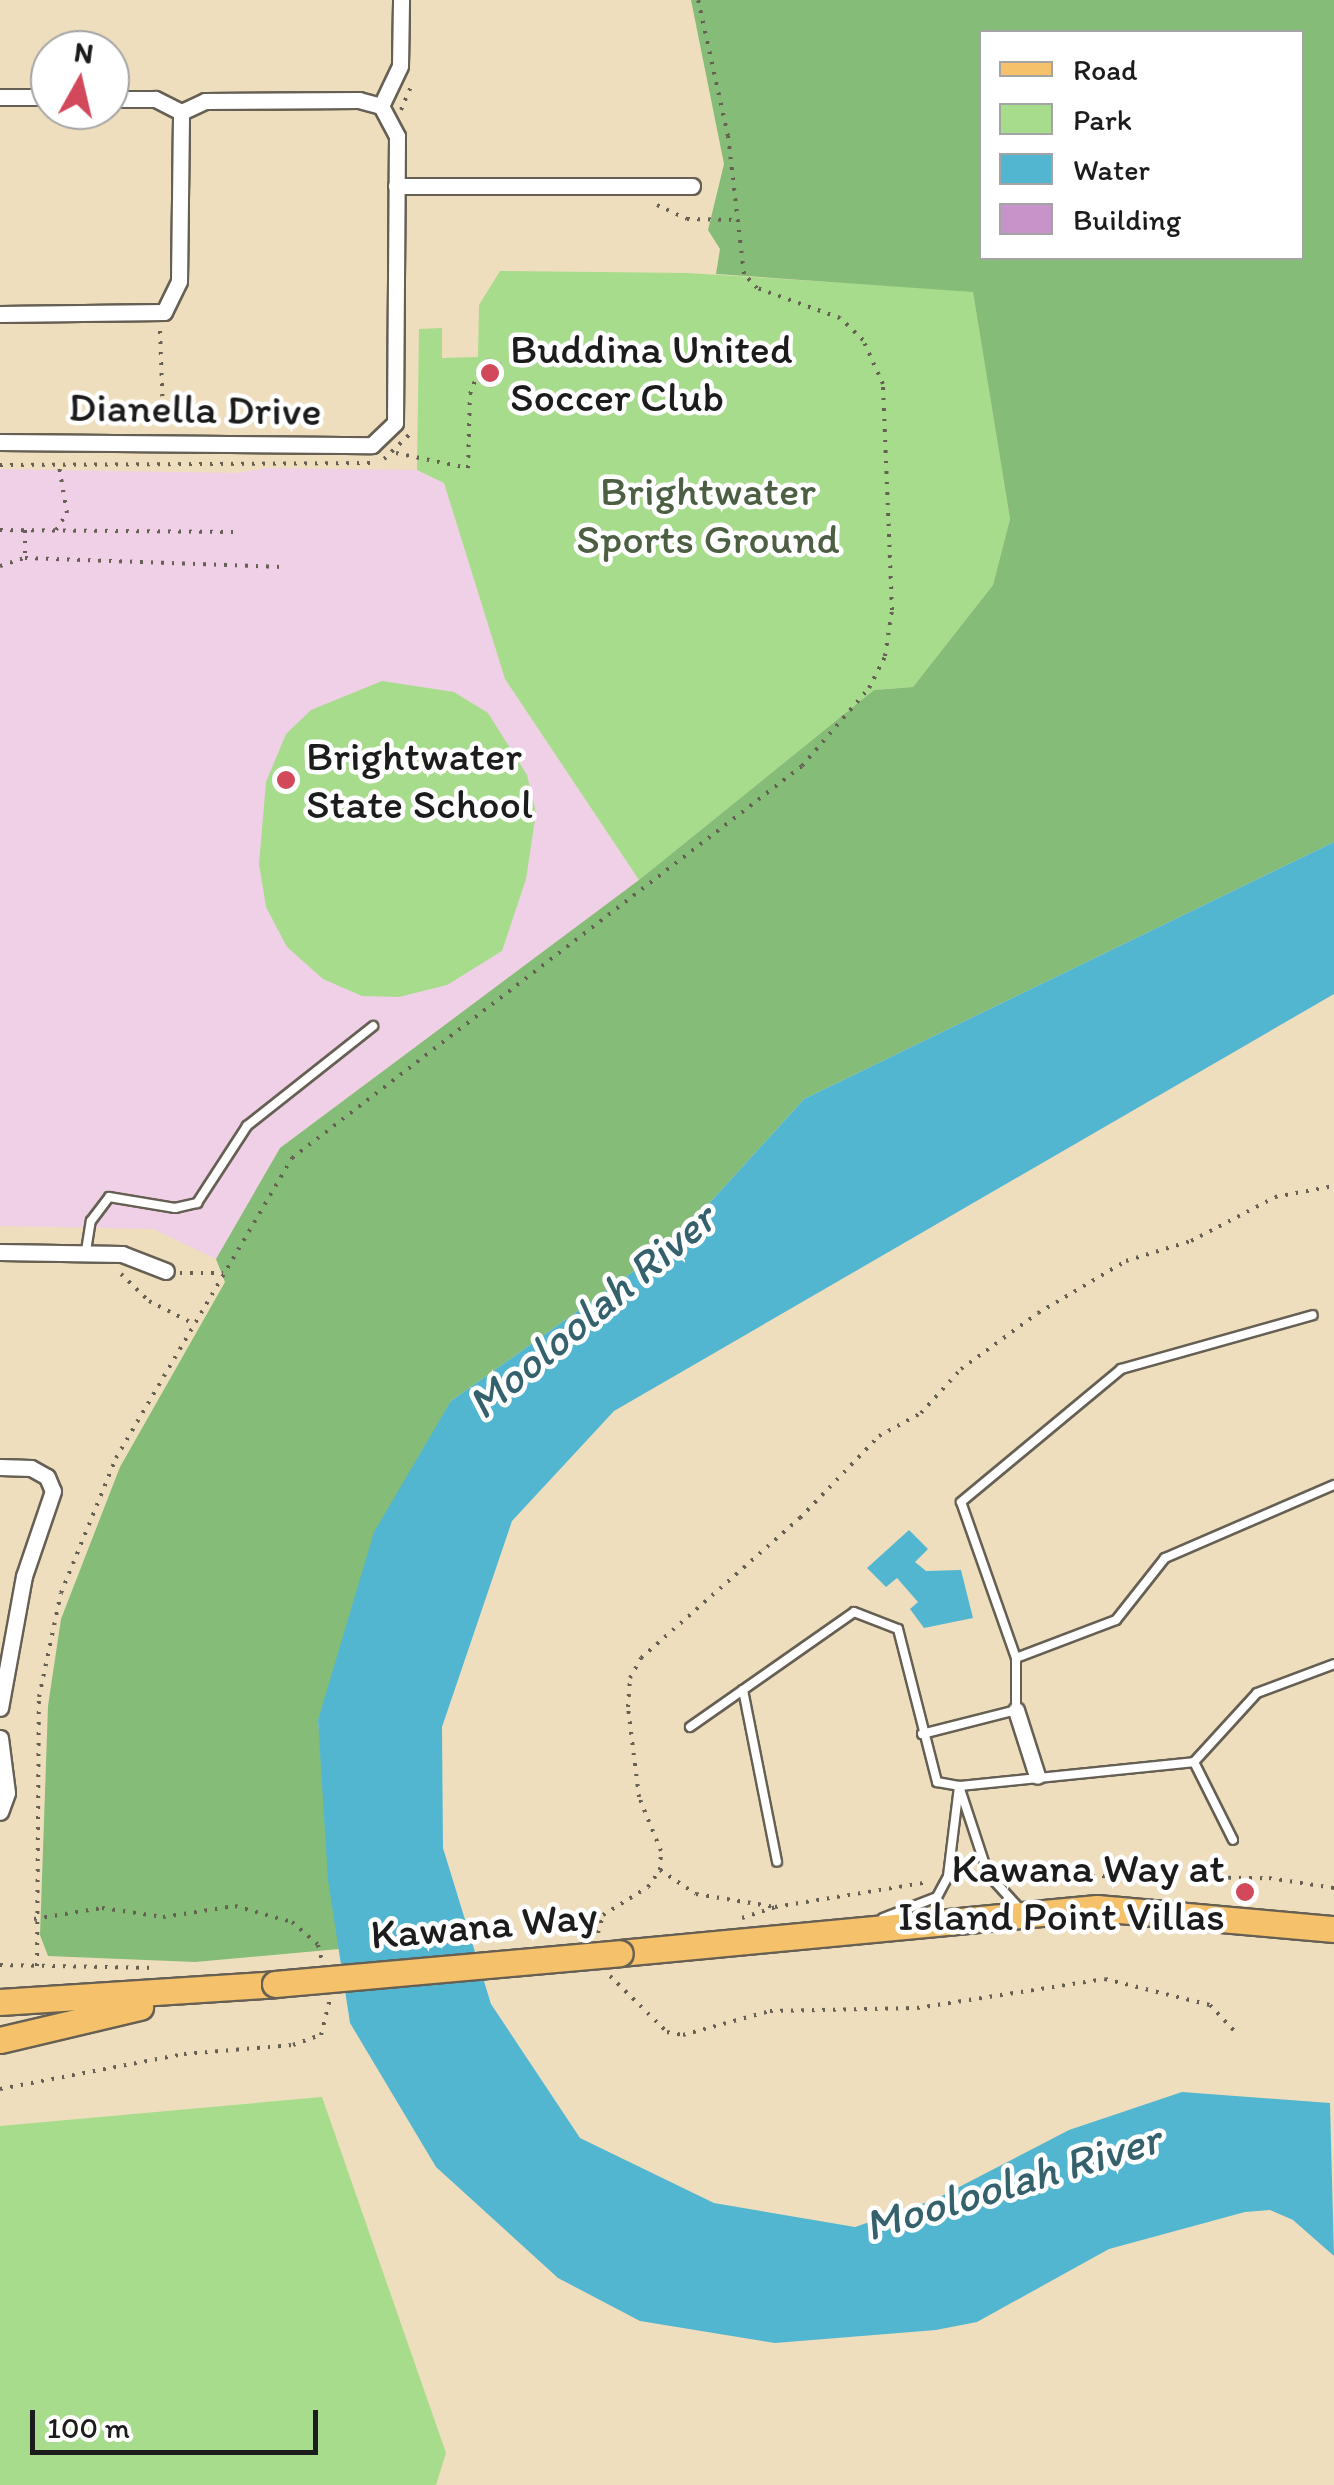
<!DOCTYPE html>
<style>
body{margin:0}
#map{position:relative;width:1334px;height:2485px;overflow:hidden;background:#efdebd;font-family:Itim,sans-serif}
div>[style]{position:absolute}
.built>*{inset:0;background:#efd0e6}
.green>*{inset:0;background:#a7dc8c}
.forest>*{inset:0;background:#85bc78}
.water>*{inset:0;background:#53b6d1}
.building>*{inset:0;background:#c893c9}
.path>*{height:4px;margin-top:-2px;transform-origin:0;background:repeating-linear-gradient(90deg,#666054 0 2.5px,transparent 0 10.5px)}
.roads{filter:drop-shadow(2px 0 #666054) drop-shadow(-2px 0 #666054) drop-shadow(0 2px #666054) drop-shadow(0 -2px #666054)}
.lane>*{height:8px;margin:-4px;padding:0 4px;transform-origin:4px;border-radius:4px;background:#fff}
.street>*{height:15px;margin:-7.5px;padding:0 7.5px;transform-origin:7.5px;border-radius:7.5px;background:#fff}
.primary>*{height:25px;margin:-12.5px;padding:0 12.5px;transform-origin:12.5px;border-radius:12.5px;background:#f5c16b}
.bridges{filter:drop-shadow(2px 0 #666054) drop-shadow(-2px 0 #666054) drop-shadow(0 2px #666054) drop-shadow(0 -2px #666054)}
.primary-bridge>*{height:25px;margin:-12.5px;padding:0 12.5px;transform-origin:12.5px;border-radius:12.5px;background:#f5c16b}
.dots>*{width:28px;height:28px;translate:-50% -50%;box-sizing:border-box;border:5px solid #fff;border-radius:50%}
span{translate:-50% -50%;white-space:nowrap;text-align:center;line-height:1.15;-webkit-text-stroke:9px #fff;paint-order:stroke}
.poi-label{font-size:42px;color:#1c1c1c}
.left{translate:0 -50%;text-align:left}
.right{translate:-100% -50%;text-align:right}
.street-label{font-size:42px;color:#1c1c1c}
.park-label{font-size:42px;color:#4d5f43}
.water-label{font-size:45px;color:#35616d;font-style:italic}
.legend{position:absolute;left:979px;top:30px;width:325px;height:230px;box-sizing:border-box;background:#fff;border:2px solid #a4a4a4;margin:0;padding:12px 18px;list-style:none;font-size:30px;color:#1c1c1c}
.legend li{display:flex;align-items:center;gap:20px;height:50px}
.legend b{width:50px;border:2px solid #a4a4a4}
.north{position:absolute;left:30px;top:30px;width:100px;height:100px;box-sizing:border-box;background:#fff;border:2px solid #a4a4a4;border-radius:50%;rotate:8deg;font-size:28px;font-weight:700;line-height:40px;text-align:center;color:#1c1c1c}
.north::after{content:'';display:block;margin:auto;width:35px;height:45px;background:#d1495b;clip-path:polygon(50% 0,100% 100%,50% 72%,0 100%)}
.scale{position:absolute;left:30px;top:2410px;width:288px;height:45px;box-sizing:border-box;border:5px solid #1c1c1c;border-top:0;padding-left:12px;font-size:30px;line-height:35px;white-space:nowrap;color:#1c1c1c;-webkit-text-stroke:8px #fff;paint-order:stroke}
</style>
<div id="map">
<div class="built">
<div style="clip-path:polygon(267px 468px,417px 470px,444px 483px,505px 679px,639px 880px,280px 1148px,216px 1259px,153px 1229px,0 1226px,0 469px,237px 473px)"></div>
</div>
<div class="green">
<div style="clip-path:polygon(500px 271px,687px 273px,973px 291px,1010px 519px,993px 585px,913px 687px,874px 690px,639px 880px,505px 679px,444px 483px,417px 470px,419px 329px,442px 328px,442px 358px,478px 357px,479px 305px)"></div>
<div style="clip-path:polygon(382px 681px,454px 692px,488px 713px,527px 775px,536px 813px,526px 879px,502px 951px,447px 985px,399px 997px,362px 996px,323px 979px,287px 947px,266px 907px,259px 864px,266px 782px,286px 734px,311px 710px)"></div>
<div style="clip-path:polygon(322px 2097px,446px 2453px,436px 2485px,0 2485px,0 2126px)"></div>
</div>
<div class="forest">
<div style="clip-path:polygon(evenodd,691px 0,1334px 0,1334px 842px,804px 1099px,672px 1244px,451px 1401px,318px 1720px,339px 1949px,195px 1962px,48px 1956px,40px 1935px,48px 1706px,61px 1619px,120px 1467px,225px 1282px,216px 1259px,280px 1148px,639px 880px,874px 690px,913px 687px,993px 585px,1010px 519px,973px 292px,716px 274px,720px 249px,708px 230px,724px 164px,691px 0,982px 32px,1302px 32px,1302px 258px,982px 258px,982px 32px)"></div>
</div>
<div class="water">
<div style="clip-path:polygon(1334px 842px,1334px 994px,614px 1411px,512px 1521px,442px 1727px,443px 1848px,491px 2004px,580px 2138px,714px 2203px,855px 2227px,936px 2199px,1069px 2130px,1182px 2092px,1330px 2103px,1334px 2256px,1293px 2220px,1270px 2210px,1245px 2212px,1109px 2249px,977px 2322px,936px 2330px,775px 2343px,640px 2321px,558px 2278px,436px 2167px,350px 2023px,328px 1880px,318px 1720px,374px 1532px,451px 1401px,672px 1244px,804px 1099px)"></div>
<div style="clip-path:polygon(909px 1530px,928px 1549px,915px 1562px,926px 1571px,961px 1570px,973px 1618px,924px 1628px,910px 1609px,918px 1602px,897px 1578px,886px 1587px,867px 1568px)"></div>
</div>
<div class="building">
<div style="clip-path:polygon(487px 358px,502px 363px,492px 388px,478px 382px)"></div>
</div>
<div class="path">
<div style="left:401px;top:110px;width:28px;rotate:-67deg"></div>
<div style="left:657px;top:205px;width:33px;rotate:25deg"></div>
<div style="left:687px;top:219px;width:51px;rotate:1.1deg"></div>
<div style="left:160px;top:331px;width:82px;rotate:87.9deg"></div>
<div style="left:163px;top:413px;width:16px;rotate:7deg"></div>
<div style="left:179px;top:415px;width:11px;rotate:95deg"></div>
<div style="left:396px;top:453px;width:74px;rotate:11.8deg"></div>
<div style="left:468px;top:468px;width:74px;rotate:-88.5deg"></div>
<div style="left:470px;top:394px;width:31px;rotate:-69deg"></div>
<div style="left:384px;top:459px;width:35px;rotate:-44deg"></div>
<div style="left:0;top:465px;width:371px;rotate:-0.3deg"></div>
<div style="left:0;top:530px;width:233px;rotate:0.5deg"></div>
<div style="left:25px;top:530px;width:28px;rotate:90deg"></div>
<div style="left:56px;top:530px;width:20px;rotate:-57deg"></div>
<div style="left:67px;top:513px;width:48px;rotate:-99.7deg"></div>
<div style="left:0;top:566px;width:26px;rotate:-18deg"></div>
<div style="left:25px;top:558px;width:258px;rotate:2deg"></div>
<div style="left:180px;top:1273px;width:43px"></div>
<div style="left:121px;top:1274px;width:39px;rotate:44deg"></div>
<div style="left:149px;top:1301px;width:51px;rotate:27.1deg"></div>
<div style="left:660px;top:1870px;width:43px;rotate:33.7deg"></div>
<div style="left:696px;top:1894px;width:80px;rotate:9.3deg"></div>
<div style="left:775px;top:1907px;width:157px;rotate:-9.2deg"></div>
<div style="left:1008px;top:1875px;width:261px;rotate:0.7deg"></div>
<div style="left:1269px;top:1878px;width:66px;rotate:8.7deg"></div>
<div style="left:742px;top:1918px;width:35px;rotate:-18deg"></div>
<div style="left:34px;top:1919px;width:69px;rotate:-9.2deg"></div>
<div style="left:102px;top:1908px;width:62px;rotate:8.4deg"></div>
<div style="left:163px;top:1917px;width:73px;rotate:-8.7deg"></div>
<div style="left:235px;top:1906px;width:59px;rotate:15.7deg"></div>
<div style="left:292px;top:1922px;width:35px;rotate:41deg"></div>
<div style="left:318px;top:1945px;width:16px;rotate:76deg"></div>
<div style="left:598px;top:1933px;width:19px;rotate:-74deg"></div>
<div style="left:603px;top:1915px;width:53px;rotate:-31.9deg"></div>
<div style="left:648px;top:1887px;width:21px;rotate:-55deg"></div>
<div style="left:660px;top:1870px;width:19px;rotate:-87deg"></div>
<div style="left:661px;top:1851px;width:58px;rotate:-112.2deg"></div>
<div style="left:639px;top:1797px;width:91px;rotate:-97deg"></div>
<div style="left:628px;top:1707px;width:29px;rotate:-86deg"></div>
<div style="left:630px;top:1678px;width:23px;rotate:-61deg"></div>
<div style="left:641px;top:1658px;width:212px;rotate:-41.4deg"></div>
<div style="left:800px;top:1518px;width:114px;rotate:-46.1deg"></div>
<div style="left:879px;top:1436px;width:48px;rotate:-28.7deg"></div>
<div style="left:921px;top:1413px;width:59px;rotate:-47.7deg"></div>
<div style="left:961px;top:1369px;width:95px;rotate:-36deg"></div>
<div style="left:1038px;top:1313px;width:102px;rotate:-30.6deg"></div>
<div style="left:1126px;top:1261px;width:68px;rotate:-17.1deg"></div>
<div style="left:1191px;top:1241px;width:95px;rotate:-27.6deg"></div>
<div style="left:1275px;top:1197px;width:60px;rotate:-10.6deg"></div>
<div style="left:0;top:1965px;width:157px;rotate:1.1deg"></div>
<div style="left:37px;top:1966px;width:269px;rotate:-89.6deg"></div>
<div style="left:39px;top:1697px;width:106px;rotate:-78.1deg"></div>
<div style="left:61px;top:1593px;width:146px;rotate:-67.8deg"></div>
<div style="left:116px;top:1458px;width:348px;rotate:-59.6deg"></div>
<div style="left:292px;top:1158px;width:643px;rotate:-37.55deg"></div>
<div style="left:802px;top:766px;width:103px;rotate:-49.3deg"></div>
<div style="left:869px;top:688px;width:36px;rotate:-63deg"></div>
<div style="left:885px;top:656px;width:47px;rotate:-81.3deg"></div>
<div style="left:892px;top:610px;width:226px;rotate:-92.3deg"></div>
<div style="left:883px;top:384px;width:48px;rotate:-114.4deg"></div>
<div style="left:863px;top:340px;width:32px;rotate:-136deg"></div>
<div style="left:840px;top:318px;width:88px;rotate:-160.1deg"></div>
<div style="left:757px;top:288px;width:19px;rotate:-133deg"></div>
<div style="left:744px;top:274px;width:139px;rotate:-96.6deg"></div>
<div style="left:728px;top:136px;width:139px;rotate:-102.4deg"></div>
<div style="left:610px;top:1976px;width:80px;rotate:44.5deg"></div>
<div style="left:667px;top:2032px;width:16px;rotate:11deg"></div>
<div style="left:683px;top:2035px;width:90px;rotate:-15.4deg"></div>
<div style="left:770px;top:2011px;width:147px;rotate:-1.2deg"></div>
<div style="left:917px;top:2008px;width:190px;rotate:-8.8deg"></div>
<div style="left:1105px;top:1979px;width:108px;rotate:13.9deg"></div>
<div style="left:1210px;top:2005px;width:42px;rotate:46.9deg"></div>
<div style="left:0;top:2089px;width:187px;rotate:-10.8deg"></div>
<div style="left:184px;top:2054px;width:109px;rotate:-4.7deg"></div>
<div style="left:293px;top:2045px;width:30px;rotate:-20deg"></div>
<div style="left:321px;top:2035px;width:37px;rotate:-76deg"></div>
</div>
<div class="roads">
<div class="lane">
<div style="left:86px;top:1251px;width:30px;rotate:-81deg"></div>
<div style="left:91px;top:1221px;width:30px;rotate:-53deg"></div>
<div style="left:109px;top:1197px;width:67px;rotate:9.5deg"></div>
<div style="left:175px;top:1208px;width:23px;rotate:-13deg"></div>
<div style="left:197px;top:1203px;width:92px;rotate:-57deg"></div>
<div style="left:247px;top:1126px;width:161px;rotate:-38.4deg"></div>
<div style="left:1016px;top:1658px;width:165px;rotate:-109.4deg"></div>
<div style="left:961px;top:1502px;width:208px;rotate:-39.7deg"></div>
<div style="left:1121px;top:1369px;width:199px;rotate:-15.7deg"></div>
<div style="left:743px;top:1690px;width:175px;rotate:78.8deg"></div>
<div style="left:690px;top:1727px;width:200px;rotate:-35deg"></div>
<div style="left:854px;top:1612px;width:47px;rotate:21.1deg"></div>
<div style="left:898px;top:1629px;width:158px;rotate:75.7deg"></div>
<div style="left:937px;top:1782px;width:22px;rotate:10deg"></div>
<div style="left:959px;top:1786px;width:236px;rotate:-5.8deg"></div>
<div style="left:1194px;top:1762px;width:93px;rotate:-47.6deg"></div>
<div style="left:1257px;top:1693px;width:82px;rotate:-20.6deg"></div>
<div style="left:922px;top:1734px;width:97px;rotate:-14.3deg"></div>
<div style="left:1016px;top:1710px;width:52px;rotate:-90deg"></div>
<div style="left:1016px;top:1658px;width:107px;rotate:-20.8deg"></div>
<div style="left:1116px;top:1620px;width:79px;rotate:-51.7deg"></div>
<div style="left:1165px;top:1558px;width:184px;rotate:-23.4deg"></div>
<div style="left:1194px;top:1762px;width:87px;rotate:63.4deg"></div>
<div style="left:883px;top:1918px;width:58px;rotate:-21.3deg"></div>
<div style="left:937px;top:1897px;width:24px;rotate:-62deg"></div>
<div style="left:948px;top:1876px;width:91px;rotate:-83deg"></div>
<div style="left:959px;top:1786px;width:93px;rotate:71.8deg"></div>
<div style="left:988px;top:1874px;width:46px;rotate:47.6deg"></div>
</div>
<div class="street">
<div style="left:0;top:97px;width:50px"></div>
<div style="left:381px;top:106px;width:44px;rotate:-64.6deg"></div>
<div style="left:400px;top:66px;width:66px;rotate:-89.1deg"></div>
<div style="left:396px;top:186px;width:296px"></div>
<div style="left:0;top:314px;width:164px;rotate:-0.7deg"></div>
<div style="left:164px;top:312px;width:34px;rotate:-64deg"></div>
<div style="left:179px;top:281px;width:169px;rotate:-89.3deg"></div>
<div style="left:0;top:442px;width:372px;rotate:0.5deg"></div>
<div style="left:372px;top:445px;width:32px;rotate:-44deg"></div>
<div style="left:395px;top:423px;width:287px;rotate:-89.6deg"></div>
<div style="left:397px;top:136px;width:34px;rotate:-118deg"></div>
<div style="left:381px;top:106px;width:23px;rotate:-165deg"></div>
<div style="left:359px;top:100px;width:154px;rotate:179.6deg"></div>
<div style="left:205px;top:101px;width:26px;rotate:155deg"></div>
<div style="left:181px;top:112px;width:29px;rotate:-153deg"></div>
<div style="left:155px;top:99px;width:45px;rotate:180deg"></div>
<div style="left:0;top:1252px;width:122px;rotate:0.9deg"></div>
<div style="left:122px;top:1254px;width:47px;rotate:21.1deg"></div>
<div style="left:0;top:1467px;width:31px;rotate:2deg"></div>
<div style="left:31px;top:1468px;width:18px;rotate:29deg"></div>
<div style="left:47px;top:1477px;width:15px;rotate:67deg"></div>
<div style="left:53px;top:1491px;width:90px;rotate:108.8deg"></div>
<div style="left:24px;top:1576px;width:134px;rotate:100.3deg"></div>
<div style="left:1016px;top:1710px;width:69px;rotate:72.3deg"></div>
<div style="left:0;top:1738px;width:55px;rotate:82.7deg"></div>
<div style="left:7px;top:1793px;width:20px;rotate:110deg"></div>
</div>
<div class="primary">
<div style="left:620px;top:1953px;width:479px;rotate:-5.4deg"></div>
<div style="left:1097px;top:1908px;width:238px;rotate:5.1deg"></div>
<div style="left:0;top:2002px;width:276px;rotate:-3.7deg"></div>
<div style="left:0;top:2040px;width:144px;rotate:-13.3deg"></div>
</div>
</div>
<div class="bridges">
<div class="primary-bridge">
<div style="left:275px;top:1984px;width:346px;rotate:-5.1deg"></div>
</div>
</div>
<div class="dots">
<div style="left:490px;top:373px;background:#d1495b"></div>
<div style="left:286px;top:780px;background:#d1495b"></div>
<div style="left:1245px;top:1892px;background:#d1495b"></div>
</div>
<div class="poi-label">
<span class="left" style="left:510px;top:373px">Buddina United<br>Soccer Club</span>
<span class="left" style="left:306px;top:780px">Brightwater<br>State School</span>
<span class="right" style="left:1225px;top:1892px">Kawana Way at<br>Island Point Villas</span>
</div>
<div class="street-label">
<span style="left:195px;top:409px;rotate:1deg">Dianella Drive</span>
<span style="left:484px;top:1925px;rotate:-5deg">Kawana Way</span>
</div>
<div class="park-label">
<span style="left:708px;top:515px">Brightwater<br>Sports Ground</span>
</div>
<div class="water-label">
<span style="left:591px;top:1311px;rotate:-40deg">Mooloolah River</span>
<span style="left:1012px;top:2182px;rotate:-17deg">Mooloolah River</span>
</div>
<ul class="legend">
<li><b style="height:12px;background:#f5c16b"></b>Road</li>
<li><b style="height:28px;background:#a7dc8c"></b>Park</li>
<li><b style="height:28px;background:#53b6d1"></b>Water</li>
<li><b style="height:28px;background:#c893c9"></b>Building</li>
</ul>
<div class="north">N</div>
<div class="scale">100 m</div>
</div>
